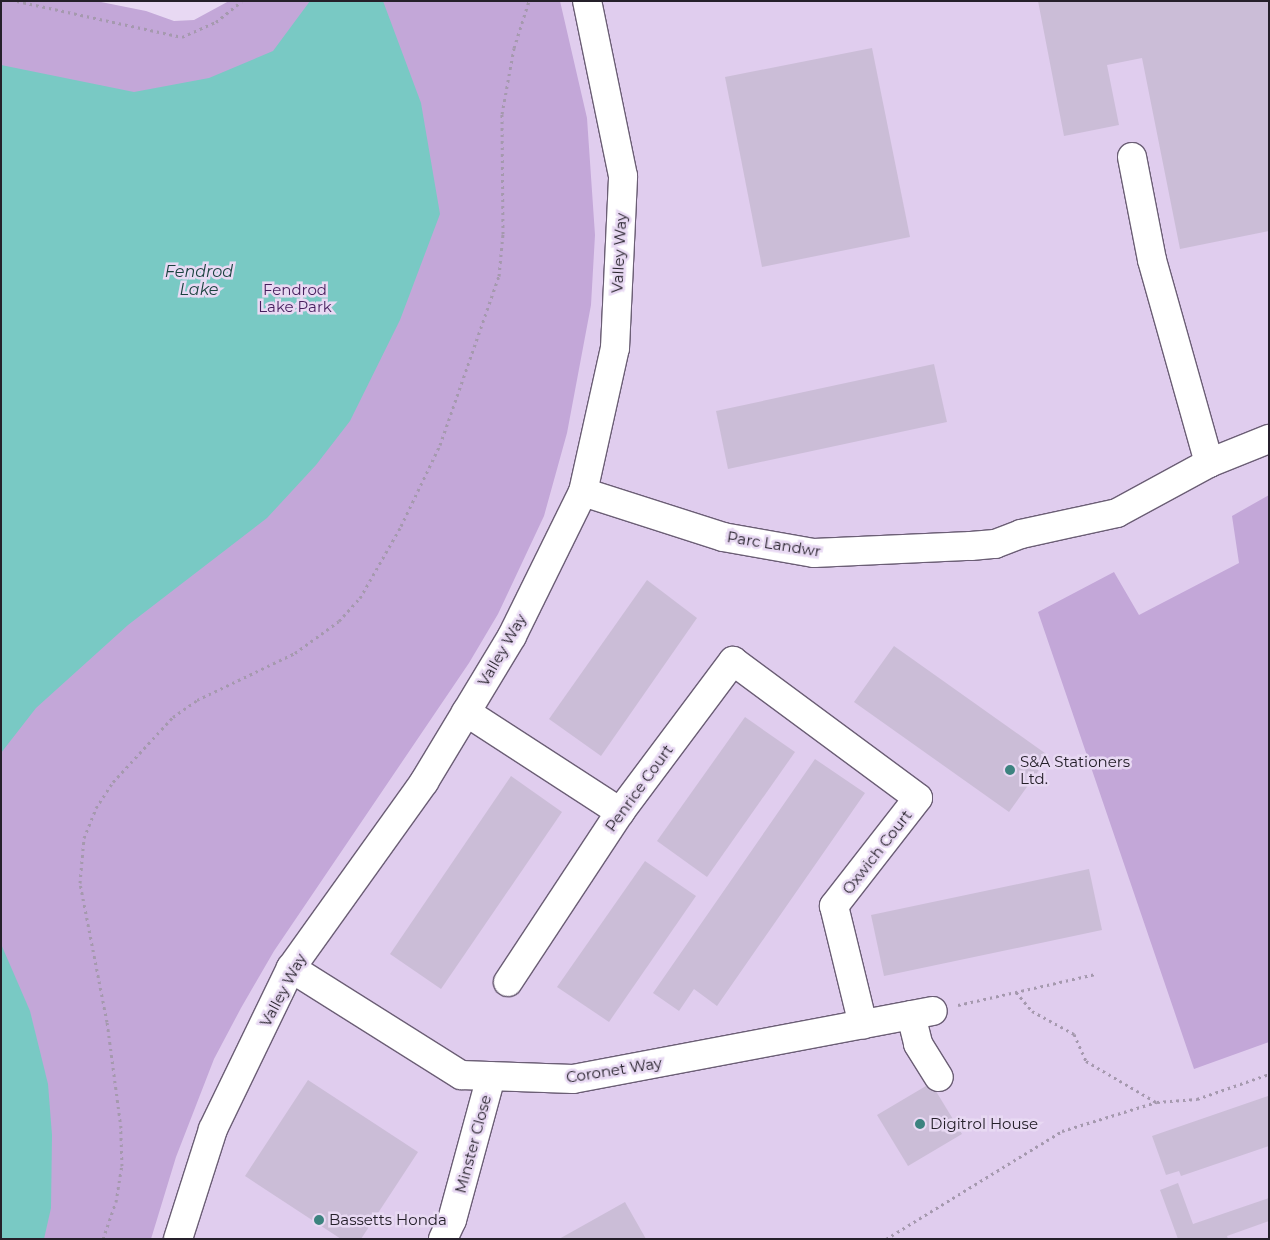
<!DOCTYPE html>
<style>
body{margin:0}
#map{position:relative;width:1270px;height:1240px;overflow:hidden;background:#e8d9f3;font-family:Montserrat,sans-serif}
div>[style]{position:absolute}
.built>*{inset:0;background:#e0cdee}
.green>*{inset:0;background:#c3a7d8}
.water>*{inset:0;background:#79c9c4}
.building>*{inset:0;background:#cbbdd7}
.path>*{height:3px;margin-top:-1.5px;transform-origin:0;background:repeating-linear-gradient(90deg,#a599ae 0 2.5px,transparent 0 6.5px)}
.roads{filter:drop-shadow(1px 0 #6b5e75) drop-shadow(-1px 0 #6b5e75) drop-shadow(0 1px #6b5e75) drop-shadow(0 -1px #6b5e75)}
.minor>*{height:28px;margin:-14px;padding:0 14px;transform-origin:14px;border-radius:14px;background:#fff}
.dots>*{width:14px;height:14px;translate:-50% -50%;box-sizing:border-box;border:2px solid #e8d9f3;border-radius:50%}
span{translate:-50% -50%;white-space:nowrap;text-align:center;line-height:1.15;-webkit-text-stroke:5px #e8d9f3;paint-order:stroke}
.street-label{font-size:15px;color:#25202a}
.park-label{font-size:15px;color:#461f5d}
.poi-label{font-size:15px;color:#25202a}
.left{translate:0 -50%;text-align:left}
.water-label{font-size:16px;color:#1b423f;font-style:italic}
.frame{position:absolute;inset:0;border:2px solid #25202a;pointer-events:none}
</style>
<div id="map">
<div class="built">
<div style="clip-path:polygon(383px 1px,1269px 1px,1269px 1239px,44px 1239px,1px 753px)"></div>
</div>
<div class="green">
<div style="clip-path:polygon(1px 1px,96px 1px,146px 11px,174px 21px,194px 20px,229px 1px,560px 1px,587px 118px,595px 235px,591px 305px,567px 433px,544px 516px,498px 614px,469px 663px,274px 951px,241px 1008px,214px 1059px,176px 1157px,151px 1239px,1px 1239px)"></div>
<div style="clip-path:polygon(1269px 495px,1269px 1042px,1194px 1069px,1038px 612px,1114px 572px,1139px 615px,1239px 563px,1232px 516px)"></div>
</div>
<div class="water">
<div style="clip-path:polygon(310px 1px,383px 1px,421px 103px,440px 214px,400px 320px,350px 421px,316px 465px,267px 518px,128px 625px,36px 708px,1px 753px,1px 65px,134px 92px,209px 78px,273px 51px)"></div>
<div style="clip-path:polygon(1px 944px,30px 1011px,48px 1084px,52px 1135px,51px 1208px,44px 1239px,1px 1239px)"></div>
</div>
<div class="building">
<div style="clip-path:polygon(1038px 1px,1269px 1px,1269px 231px,1180px 249px,1142px 58px,1107px 65px,1119px 125px,1064px 136px)"></div>
<div style="clip-path:polygon(872px 48px,910px 237px,762px 267px,725px 77px)"></div>
<div style="clip-path:polygon(934px 364px,947px 422px,728px 469px,716px 411px)"></div>
<div style="clip-path:polygon(647px 580px,697px 618px,601px 756px,549px 719px)"></div>
<div style="clip-path:polygon(894px 646px,1049px 756px,1009px 812px,854px 702px)"></div>
<div style="clip-path:polygon(745px 717px,795px 752px,707px 877px,657px 841px)"></div>
<div style="clip-path:polygon(815px 759px,865px 793px,717px 1006px,694px 989px,679px 1011px,653px 993px)"></div>
<div style="clip-path:polygon(511px 776px,562px 812px,441px 989px,390px 954px)"></div>
<div style="clip-path:polygon(645px 861px,696px 896px,609px 1022px,557px 987px)"></div>
<div style="clip-path:polygon(1089px 869px,1102px 930px,884px 976px,871px 915px)"></div>
<div style="clip-path:polygon(308px 1080px,418px 1152px,361px 1239px,341px 1239px,245px 1176px)"></div>
<div style="clip-path:polygon(931px 1083px,962px 1134px,908px 1166px,877px 1115px)"></div>
<div style="clip-path:polygon(1268px 1096px,1269px 1146px,1181px 1176px,1179px 1171px,1166px 1175px,1152px 1136px)"></div>
<div style="clip-path:polygon(1178px 1183px,1193px 1224px,1269px 1198px,1269px 1221px,1227px 1236px,1228px 1239px,1178px 1239px,1160px 1190px)"></div>
<div style="clip-path:polygon(625px 1202px,646px 1239px,559px 1239px)"></div>
</div>
<div class="path">
<div style="left:17px;top:1px;width:169px;rotate:12.3deg"></div>
<div style="left:182px;top:37px;width:37px;rotate:-24deg"></div>
<div style="left:216px;top:22px;width:33px;rotate:-39deg"></div>
<div style="left:1016px;top:992px;width:25px;rotate:50deg"></div>
<div style="left:1032px;top:1011px;width:48px;rotate:28.7deg"></div>
<div style="left:1074px;top:1034px;width:30px;rotate:66deg"></div>
<div style="left:1086px;top:1061px;width:81px;rotate:30.4deg"></div>
<div style="left:958px;top:1005px;width:141px;rotate:-12.7deg"></div>
<div style="left:103px;top:1239px;width:39px;rotate:-71deg"></div>
<div style="left:116px;top:1202px;width:36px;rotate:-81deg"></div>
<div style="left:122px;top:1166px;width:38px;rotate:-92deg"></div>
<div style="left:121px;top:1128px;width:107px;rotate:-97.5deg"></div>
<div style="left:107px;top:1022px;width:142px;rotate:-101deg"></div>
<div style="left:80px;top:883px;width:45px;rotate:-84.9deg"></div>
<div style="left:84px;top:838px;width:32px;rotate:-68deg"></div>
<div style="left:96px;top:808px;width:31px;rotate:-57deg"></div>
<div style="left:113px;top:782px;width:88px;rotate:-47.3deg"></div>
<div style="left:173px;top:717px;width:29px;rotate:-35deg"></div>
<div style="left:197px;top:700px;width:109px;rotate:-25.6deg"></div>
<div style="left:295px;top:653px;width:54px;rotate:-36deg"></div>
<div style="left:339px;top:621px;width:31px;rotate:-48deg"></div>
<div style="left:360px;top:598px;width:83px;rotate:-60.3deg"></div>
<div style="left:401px;top:526px;width:90px;rotate:-64.3deg"></div>
<div style="left:440px;top:445px;width:179px;rotate:-70.8deg"></div>
<div style="left:499px;top:276px;width:42px;rotate:-84.6deg"></div>
<div style="left:503px;top:234px;width:120px;rotate:-90.5deg"></div>
<div style="left:502px;top:114px;width:67px;rotate:-79.7deg"></div>
<div style="left:514px;top:48px;width:49px;rotate:-72.3deg"></div>
<div style="left:886px;top:1239px;width:206px;rotate:-31.5deg"></div>
<div style="left:1062px;top:1131px;width:99px;rotate:-17deg"></div>
<div style="left:1157px;top:1102px;width:40px;rotate:-4.3deg"></div>
<div style="left:1197px;top:1099px;width:76px;rotate:-19.1deg"></div>
</div>
<div class="roads">
<div class="minor">
<div style="left:1132px;top:157px;width:105px;rotate:79deg"></div>
<div style="left:1152px;top:260px;width:211px;rotate:74.3deg"></div>
<div style="left:583px;top:492px;width:147px;rotate:17.8deg"></div>
<div style="left:723px;top:537px;width:92px;rotate:10deg"></div>
<div style="left:814px;top:553px;width:157px;rotate:-2.6deg"></div>
<div style="left:971px;top:546px;width:24px;rotate:-5deg"></div>
<div style="left:995px;top:544px;width:28px;rotate:-21deg"></div>
<div style="left:1021px;top:534px;width:98px;rotate:-12.3deg"></div>
<div style="left:1117px;top:513px;width:105px;rotate:-28.5deg"></div>
<div style="left:1209px;top:463px;width:65px;rotate:-21.8deg"></div>
<div style="left:466px;top:712px;width:184px;rotate:33deg"></div>
<div style="left:291px;top:968px;width:201px;rotate:32.2deg"></div>
<div style="left:461px;top:1075px;width:112px;rotate:2deg"></div>
<div style="left:573px;top:1079px;width:366px;rotate:-10.7deg"></div>
<div style="left:508px;top:982px;width:204px;rotate:-56.6deg"></div>
<div style="left:620px;top:812px;width:189px;rotate:-53.2deg"></div>
<div style="left:733px;top:661px;width:230px;rotate:36.5deg"></div>
<div style="left:918px;top:798px;width:137px;rotate:127.9deg"></div>
<div style="left:834px;top:906px;width:122px;rotate:76.3deg"></div>
<div style="left:911px;top:1015px;width:30px;rotate:76deg"></div>
<div style="left:918px;top:1044px;width:39px;rotate:58deg"></div>
<div style="left:178px;top:1239px;width:115px;rotate:-72.3deg"></div>
<div style="left:213px;top:1129px;width:179px;rotate:-64.2deg"></div>
<div style="left:291px;top:968px;width:229px;rotate:-54.4deg"></div>
<div style="left:424px;top:782px;width:170px;rotate:-58.9deg"></div>
<div style="left:512px;top:636px;width:161px;rotate:-63.8deg"></div>
<div style="left:583px;top:492px;width:148px;rotate:-77.5deg"></div>
<div style="left:615px;top:348px;width:172px;rotate:-87.3deg"></div>
<div style="left:623px;top:176px;width:179px;rotate:-101.6deg"></div>
<div style="left:443px;top:1239px;width:21px;rotate:-65deg"></div>
<div style="left:452px;top:1220px;width:149px;rotate:-74.8deg"></div>
</div>
</div>
<div class="dots">
<div style="left:1010px;top:770px;background:#3c837f"></div>
<div style="left:920px;top:1124px;background:#3c837f"></div>
<div style="left:319px;top:1220px;background:#3c837f"></div>
</div>
<div class="street-label">
<span style="left:619px;top:253px;rotate:-87deg">Valley Way</span>
<span style="left:774px;top:544px;rotate:9deg">Parc Landwr</span>
<span style="left:502px;top:650px;rotate:-60deg">Valley Way</span>
<span style="left:639px;top:788px;rotate:-54deg">Penrice Court</span>
<span style="left:877px;top:852px;rotate:-52deg">Oxwich Court</span>
<span style="left:283px;top:990px;rotate:-62deg">Valley Way</span>
<span style="left:614px;top:1070px;rotate:-9deg">Coronet Way</span>
<span style="left:473px;top:1144px;rotate:-75deg">Minster Close</span>
</div>
<div class="park-label">
<span style="left:295px;top:298px">Fendrod<br>Lake Park</span>
</div>
<div class="poi-label">
<span class="left" style="left:1020px;top:770px">S&amp;A Stationers<br>Ltd.</span>
<span class="left" style="left:930px;top:1124px">Digitrol House</span>
<span class="left" style="left:329px;top:1220px">Bassetts Honda</span>
</div>
<div class="water-label">
<span style="left:199px;top:281px">Fendrod<br>Lake</span>
</div>
<div class="frame"></div>
</div>
